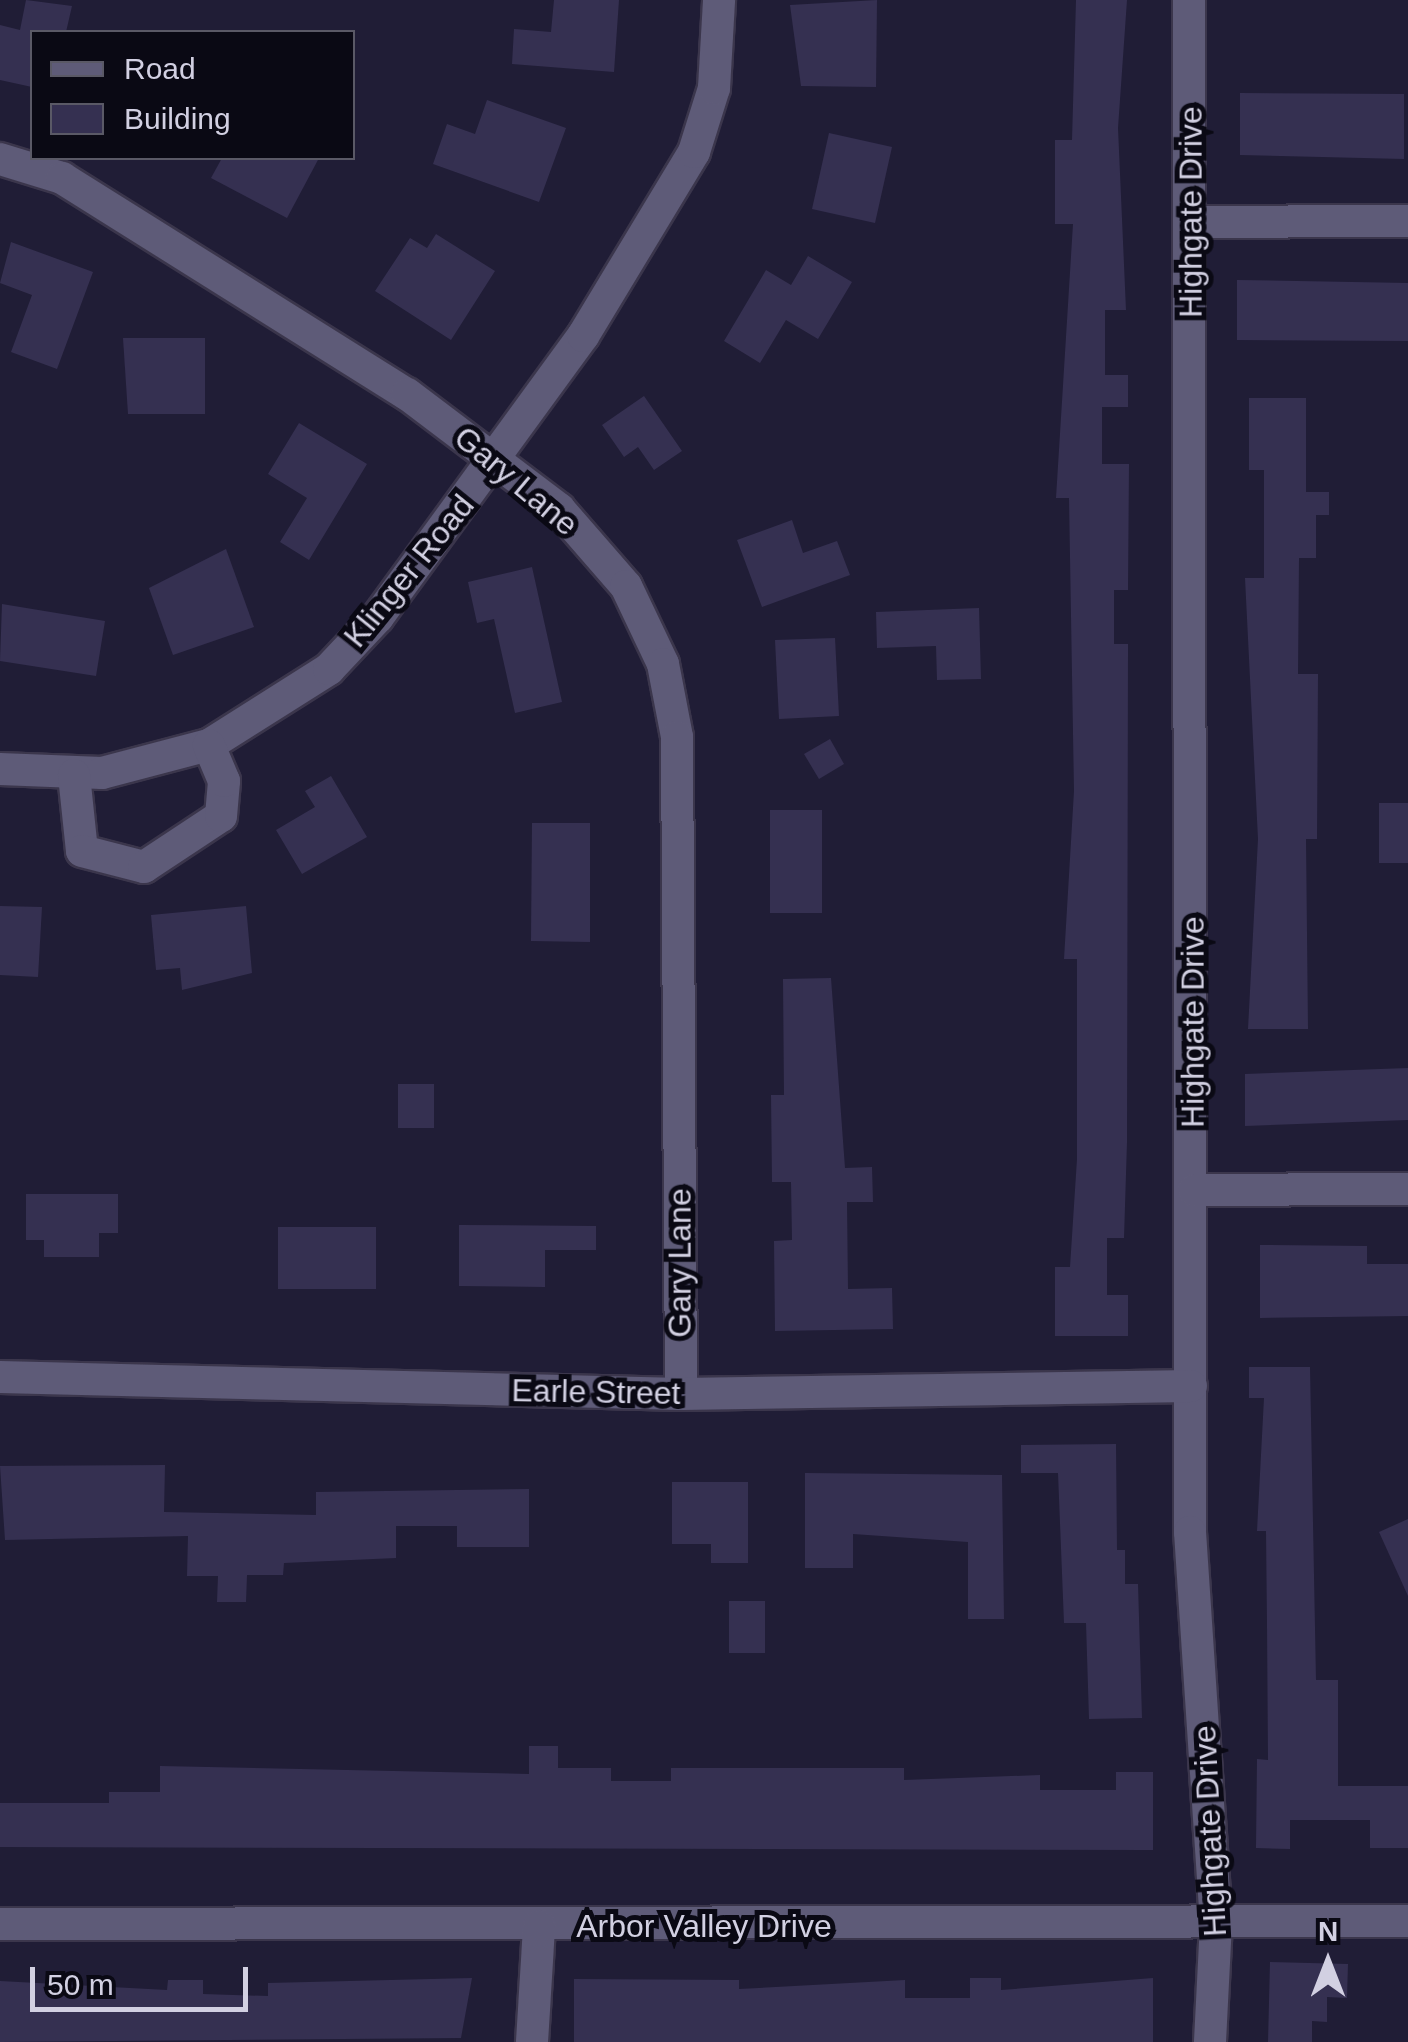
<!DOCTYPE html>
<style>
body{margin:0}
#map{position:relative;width:1408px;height:2042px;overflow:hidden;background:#201d36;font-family:Arial,sans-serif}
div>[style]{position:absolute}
.building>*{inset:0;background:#353051}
.roads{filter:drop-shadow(2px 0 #3b364c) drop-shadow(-2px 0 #3b364c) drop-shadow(0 2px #3b364c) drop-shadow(0 -2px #3b364c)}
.minor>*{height:32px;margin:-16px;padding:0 16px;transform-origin:16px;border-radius:16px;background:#5e5b78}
span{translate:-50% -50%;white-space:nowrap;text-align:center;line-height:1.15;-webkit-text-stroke:10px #0a0914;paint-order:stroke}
.street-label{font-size:32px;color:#d2d0e2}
.legend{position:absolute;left:30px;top:30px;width:325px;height:130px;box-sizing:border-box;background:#0a0914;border:2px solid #5a5966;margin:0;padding:12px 18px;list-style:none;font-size:30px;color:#d2d0e2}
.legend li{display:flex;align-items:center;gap:20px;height:50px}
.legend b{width:50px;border:2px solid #5a5966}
.north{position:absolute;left:1278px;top:1912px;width:100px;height:100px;-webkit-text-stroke:8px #0a0914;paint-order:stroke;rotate:0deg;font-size:28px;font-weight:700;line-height:40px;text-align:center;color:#d2d0e2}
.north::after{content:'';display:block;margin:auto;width:35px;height:45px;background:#d2d0e2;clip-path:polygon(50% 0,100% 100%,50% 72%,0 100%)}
.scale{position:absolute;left:30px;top:1967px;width:218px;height:45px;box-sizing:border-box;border:5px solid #d2d0e2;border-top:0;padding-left:12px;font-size:30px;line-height:35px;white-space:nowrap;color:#d2d0e2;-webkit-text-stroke:8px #0a0914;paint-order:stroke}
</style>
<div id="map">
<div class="building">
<div style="clip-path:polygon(26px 0,72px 6px,66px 32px,31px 32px,32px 87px,0 80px,0 25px,20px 30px)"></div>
<div style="clip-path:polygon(554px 0,619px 0,614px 72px,512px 64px,514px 29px,551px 32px)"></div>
<div style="clip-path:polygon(877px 0,876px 87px,801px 86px,790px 5px)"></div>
<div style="clip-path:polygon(1076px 0,1127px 0,1118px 128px,1126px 310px,1105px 310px,1105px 375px,1128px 375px,1128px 407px,1102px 407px,1102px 464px,1129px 464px,1128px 590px,1114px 590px,1114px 644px,1128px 644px,1127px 1142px,1124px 1238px,1107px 1238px,1107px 1295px,1128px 1295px,1128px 1336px,1055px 1336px,1055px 1267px,1070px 1267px,1077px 1159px,1077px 959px,1064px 959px,1074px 791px,1069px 498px,1056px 498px,1073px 224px,1055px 224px,1055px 140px,1072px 140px)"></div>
<div style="clip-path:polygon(1240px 93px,1404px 94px,1404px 159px,1240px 155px)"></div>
<div style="clip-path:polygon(487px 100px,566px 128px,539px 202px,433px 164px,447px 124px,475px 134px)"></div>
<div style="clip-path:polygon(829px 133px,892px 147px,875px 223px,812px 209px)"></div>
<div style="clip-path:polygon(222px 158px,319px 158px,287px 218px,211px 178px)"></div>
<div style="clip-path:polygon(436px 234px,495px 271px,451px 340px,375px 291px,410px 238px,427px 248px)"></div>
<div style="clip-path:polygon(11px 242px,93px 272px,57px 369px,11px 352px,32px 295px,0 283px)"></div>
<div style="clip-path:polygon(808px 256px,852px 282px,818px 339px,786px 320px,760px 363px,724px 341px,766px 270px,791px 285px)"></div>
<div style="clip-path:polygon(1237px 280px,1408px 283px,1408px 341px,1237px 340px)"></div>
<div style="clip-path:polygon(123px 338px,205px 338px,205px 414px,128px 414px)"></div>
<div style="clip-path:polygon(644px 396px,682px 451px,654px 470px,638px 447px,624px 457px,602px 425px)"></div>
<div style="clip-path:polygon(1249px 398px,1306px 398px,1306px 492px,1329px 492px,1329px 515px,1316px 515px,1316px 558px,1299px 558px,1298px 674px,1318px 674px,1317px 839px,1306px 839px,1308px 1029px,1248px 1029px,1258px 839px,1245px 578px,1264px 578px,1264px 470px,1249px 470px)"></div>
<div style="clip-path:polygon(299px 423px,367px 464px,309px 560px,280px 542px,307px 498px,268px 474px)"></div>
<div style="clip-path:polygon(792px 520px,803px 553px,837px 541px,850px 575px,762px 607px,737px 540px)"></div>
<div style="clip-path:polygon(226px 549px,254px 627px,173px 655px,149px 588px)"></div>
<div style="clip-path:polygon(532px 567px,562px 702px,515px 713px,494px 619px,477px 623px,468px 582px)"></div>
<div style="clip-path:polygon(2px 604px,105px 621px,96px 676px,0 661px)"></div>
<div style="clip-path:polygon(979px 608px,981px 679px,937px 680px,936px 646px,877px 648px,876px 612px)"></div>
<div style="clip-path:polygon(835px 638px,839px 716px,779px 719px,775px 640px)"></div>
<div style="clip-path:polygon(830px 739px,844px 764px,819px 779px,804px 754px)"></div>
<div style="clip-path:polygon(331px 776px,367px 837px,302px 874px,276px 830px,315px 807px,305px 791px)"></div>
<div style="clip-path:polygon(1379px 803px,1408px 803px,1408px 863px,1379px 863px)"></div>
<div style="clip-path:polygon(770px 810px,822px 810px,822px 913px,770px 913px)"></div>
<div style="clip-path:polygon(532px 823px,590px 823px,590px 942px,531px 941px)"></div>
<div style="clip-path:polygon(0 906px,42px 907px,38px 977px,0 975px)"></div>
<div style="clip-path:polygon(246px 906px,252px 973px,182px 990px,180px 968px,156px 970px,151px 915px)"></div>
<div style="clip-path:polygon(831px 978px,845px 1168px,872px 1167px,873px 1202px,847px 1202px,848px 1289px,892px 1288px,893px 1329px,775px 1331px,774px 1241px,792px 1240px,791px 1182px,772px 1182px,771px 1095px,784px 1095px,783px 979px)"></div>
<div style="clip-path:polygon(1408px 1068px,1408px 1120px,1245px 1126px,1245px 1074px)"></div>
<div style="clip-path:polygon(398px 1084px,434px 1084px,434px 1128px,398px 1128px)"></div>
<div style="clip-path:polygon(26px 1194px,118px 1194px,118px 1233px,99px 1233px,99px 1257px,44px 1257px,44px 1240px,26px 1240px)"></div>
<div style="clip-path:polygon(459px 1225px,596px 1226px,596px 1250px,545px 1250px,545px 1287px,459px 1286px)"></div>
<div style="clip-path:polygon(278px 1227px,376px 1227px,376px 1289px,278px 1289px)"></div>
<div style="clip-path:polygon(1260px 1245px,1367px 1246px,1367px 1264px,1408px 1264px,1408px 1316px,1260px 1318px)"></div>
<div style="clip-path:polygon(1249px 1367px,1310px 1367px,1316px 1680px,1338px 1680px,1338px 1786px,1408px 1786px,1408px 1848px,1370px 1848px,1370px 1820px,1290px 1820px,1290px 1849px,1256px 1848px,1257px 1759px,1268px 1760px,1267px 1624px,1266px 1531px,1257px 1531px,1264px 1398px,1249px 1398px)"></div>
<div style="clip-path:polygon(1116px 1444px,1117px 1550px,1125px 1550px,1125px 1584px,1138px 1584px,1142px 1718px,1089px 1719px,1086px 1623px,1064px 1623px,1058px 1473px,1021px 1473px,1021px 1445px)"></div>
<div style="clip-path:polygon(165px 1465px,164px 1512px,316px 1515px,316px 1492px,529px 1489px,529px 1547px,457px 1547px,457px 1526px,396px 1526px,396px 1558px,284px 1563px,283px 1575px,247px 1575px,246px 1602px,217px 1602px,218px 1576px,187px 1576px,188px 1536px,5px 1540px,0 1466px)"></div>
<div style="clip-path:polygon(805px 1473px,1002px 1475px,1004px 1619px,968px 1619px,968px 1542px,853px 1534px,853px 1568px,805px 1568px)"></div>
<div style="clip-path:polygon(672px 1482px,748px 1482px,748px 1563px,711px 1563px,711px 1544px,672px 1544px)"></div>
<div style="clip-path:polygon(1408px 1519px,1408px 1596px,1379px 1532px)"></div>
<div style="clip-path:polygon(729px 1601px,765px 1601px,765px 1653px,729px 1653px)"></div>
<div style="clip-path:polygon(529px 1746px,558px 1746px,558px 1768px,611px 1768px,611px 1781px,671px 1781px,671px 1768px,904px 1768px,904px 1780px,1040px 1775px,1040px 1790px,1116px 1790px,1116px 1772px,1153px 1772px,1153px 1850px,0 1847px,0 1803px,109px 1803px,109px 1792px,160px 1792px,160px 1766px,529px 1774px)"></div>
<div style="clip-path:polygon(1270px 1962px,1348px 1964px,1347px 1998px,1327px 1997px,1327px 2022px,1312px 2021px,1312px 2042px,1268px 2042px)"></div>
<div style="clip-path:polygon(472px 1978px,461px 2038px,0 2042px,0 1981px,167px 1990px,168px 1980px,203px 1980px,203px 1994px,268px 1996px,268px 1983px)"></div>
<div style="clip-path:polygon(970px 1978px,1001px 1978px,1001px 1990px,1153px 1978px,1153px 2042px,574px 2042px,574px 1979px,739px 1980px,739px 1989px,905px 1980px,905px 1998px,970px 1998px)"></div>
</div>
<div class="roads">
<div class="minor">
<div style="left:1189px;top:0;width:1532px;rotate:89.96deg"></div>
<div style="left:1190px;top:1532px;width:392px;rotate:86.2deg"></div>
<div style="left:1216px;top:1923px;width:119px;rotate:92.9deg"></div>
<div style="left:0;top:159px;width:65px;rotate:17deg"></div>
<div style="left:62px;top:178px;width:407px;rotate:32.1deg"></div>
<div style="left:407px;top:394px;width:191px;rotate:37.1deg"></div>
<div style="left:559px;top:509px;width:102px;rotate:49deg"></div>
<div style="left:626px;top:586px;width:86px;rotate:64.6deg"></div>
<div style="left:663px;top:664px;width:74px;rotate:79.1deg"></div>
<div style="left:677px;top:737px;width:657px;rotate:89.65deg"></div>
<div style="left:1194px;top:222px;width:214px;rotate:-0.3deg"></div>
<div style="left:0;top:769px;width:102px;rotate:2.2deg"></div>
<div style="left:102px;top:773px;width:111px;rotate:-14.7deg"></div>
<div style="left:209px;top:745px;width:142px;rotate:-32.3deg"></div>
<div style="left:329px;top:669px;width:71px;rotate:-46.7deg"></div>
<div style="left:378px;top:617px;width:348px;rotate:-53.9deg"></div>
<div style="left:583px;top:336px;width:215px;rotate:-58.9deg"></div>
<div style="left:694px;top:152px;width:67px;rotate:-72.6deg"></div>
<div style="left:714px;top:88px;width:88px;rotate:-86.7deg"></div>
<div style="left:74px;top:775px;width:76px;rotate:84deg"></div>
<div style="left:82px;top:851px;width:64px;rotate:14.5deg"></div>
<div style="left:144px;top:867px;width:92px;rotate:-33.5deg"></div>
<div style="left:221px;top:816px;width:35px;rotate:-85deg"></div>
<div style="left:224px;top:781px;width:39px;rotate:-113deg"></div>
<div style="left:1194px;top:1190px;width:214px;rotate:-0.3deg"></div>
<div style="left:0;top:1377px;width:681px;rotate:1.43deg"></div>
<div style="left:681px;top:1394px;width:510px;rotate:-0.9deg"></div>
<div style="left:0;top:1924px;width:1408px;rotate:-0.12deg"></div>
<div style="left:532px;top:2042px;width:116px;rotate:-86.5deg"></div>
</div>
</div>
<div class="street-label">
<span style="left:1191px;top:212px;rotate:-90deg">Highgate Drive</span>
<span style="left:516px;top:481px;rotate:40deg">Gary Lane</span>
<span style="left:409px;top:571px;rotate:-51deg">Klinger Road</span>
<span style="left:1193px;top:1022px;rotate:-90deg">Highgate Drive</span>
<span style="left:680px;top:1263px;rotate:-90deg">Gary Lane</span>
<span style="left:596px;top:1392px;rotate:1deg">Earle Street</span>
<span style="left:1210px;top:1831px;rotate:-93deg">Highgate Drive</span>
<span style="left:704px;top:1926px">Arbor Valley Drive</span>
</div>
<ul class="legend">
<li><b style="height:12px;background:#5e5b78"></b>Road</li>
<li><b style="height:28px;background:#353051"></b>Building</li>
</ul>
<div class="north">N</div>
<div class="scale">50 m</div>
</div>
